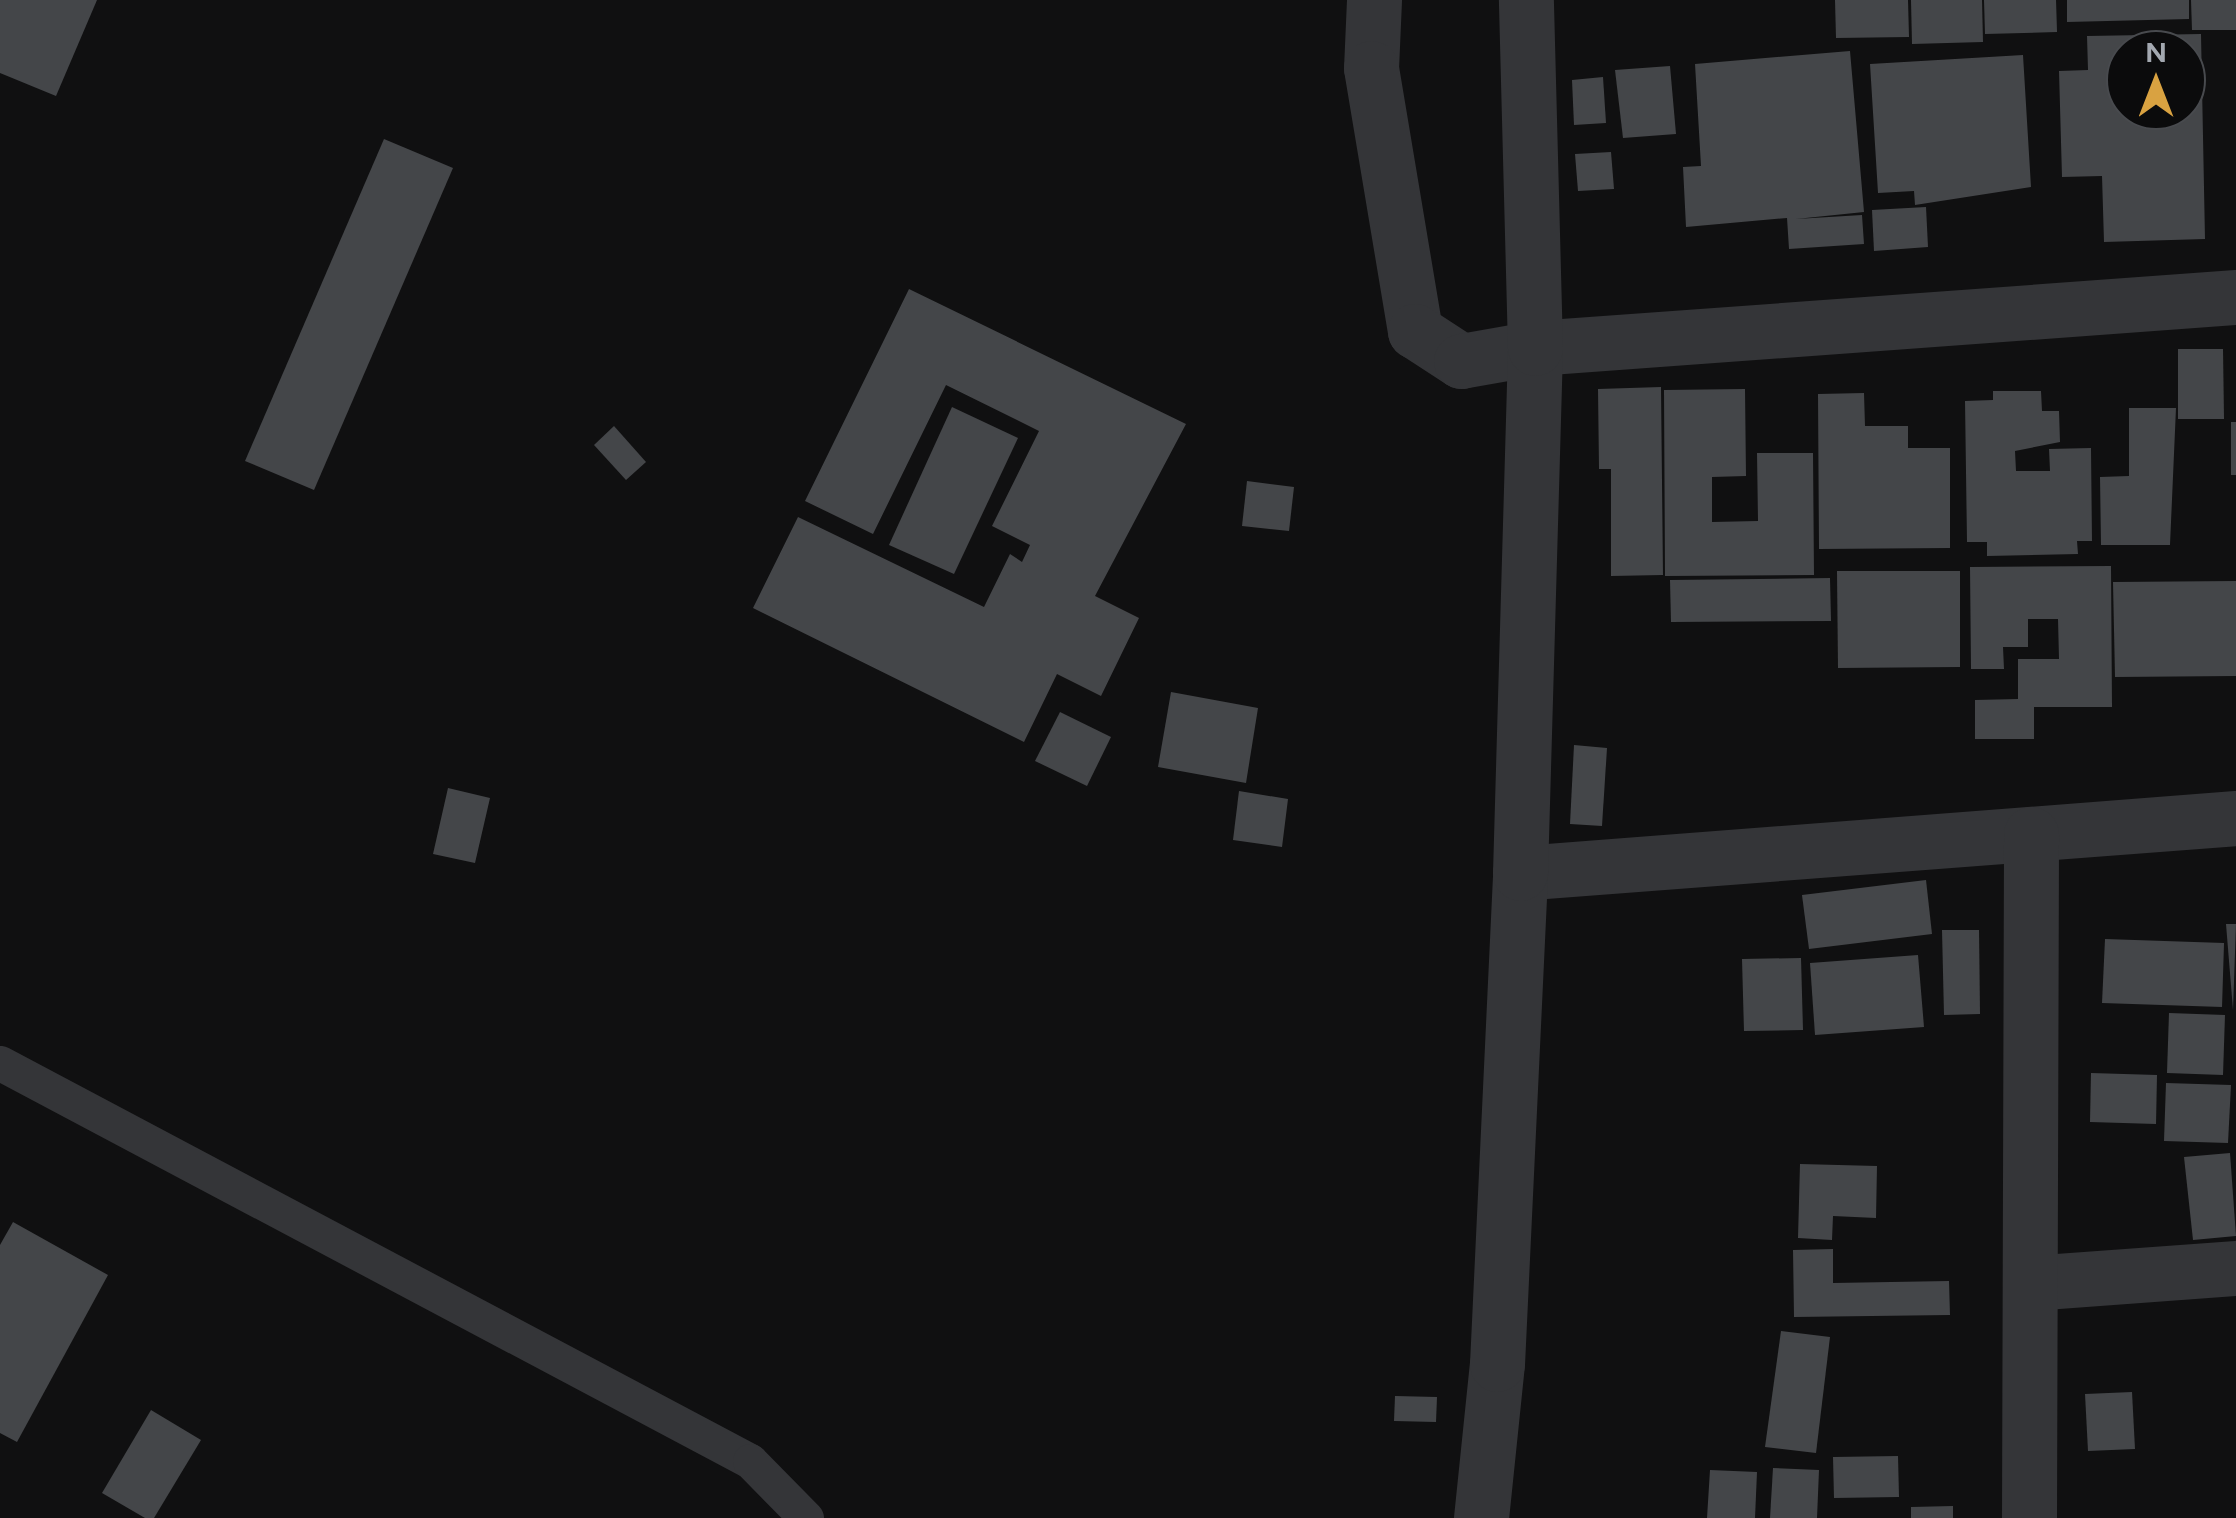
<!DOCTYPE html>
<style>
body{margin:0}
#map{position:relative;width:2236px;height:1518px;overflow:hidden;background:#101011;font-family:Figtree,sans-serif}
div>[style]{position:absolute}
.building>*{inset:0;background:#444649}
.service>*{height:35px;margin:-17.5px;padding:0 17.5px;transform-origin:17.5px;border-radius:17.5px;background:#343538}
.minor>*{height:55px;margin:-27.5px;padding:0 27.5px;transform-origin:27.5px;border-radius:27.5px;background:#343538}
.tertiary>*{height:55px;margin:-27.5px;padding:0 27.5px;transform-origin:27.5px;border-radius:27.5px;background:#343538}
span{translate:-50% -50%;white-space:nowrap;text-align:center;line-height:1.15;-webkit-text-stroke:8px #0b0b0c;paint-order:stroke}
.north{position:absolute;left:2106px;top:30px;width:100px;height:100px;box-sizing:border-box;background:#0b0b0c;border:2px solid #484a4e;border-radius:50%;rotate:0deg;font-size:28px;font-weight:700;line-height:40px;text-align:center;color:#a3a8b0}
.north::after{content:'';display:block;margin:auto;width:35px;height:45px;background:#d9a241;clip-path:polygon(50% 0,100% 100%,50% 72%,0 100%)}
</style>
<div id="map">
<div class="building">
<div style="clip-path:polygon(0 0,97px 0,56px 96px,0 73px)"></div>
<div style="clip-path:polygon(1835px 0,1908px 0,1909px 37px,1836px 38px)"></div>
<div style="clip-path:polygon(1911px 0,1982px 0,1983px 42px,1912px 44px)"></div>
<div style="clip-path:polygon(1984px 0,2056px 0,2057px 32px,1985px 34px)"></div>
<div style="clip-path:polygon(2067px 0,2189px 0,2189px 19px,2067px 22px)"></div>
<div style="clip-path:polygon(2191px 0,2236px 0,2236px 30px,2192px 30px)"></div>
<div style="clip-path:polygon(evenodd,2201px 34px,2205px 239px,2104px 242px,2102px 176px,2062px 177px,2059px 71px,2088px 70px,2087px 36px,2201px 34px,2126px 50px,2186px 50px,2186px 110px,2126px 110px,2126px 50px)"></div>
<div style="clip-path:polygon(1850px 51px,1864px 212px,1796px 219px,1862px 215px,1864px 244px,1789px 249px,1787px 218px,1686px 227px,1683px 167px,1701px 166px,1695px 64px)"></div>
<div style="clip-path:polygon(2023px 55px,2031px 187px,1915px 205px,1914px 191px,1878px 193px,1870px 64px)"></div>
<div style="clip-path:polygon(1670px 66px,1676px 134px,1623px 138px,1615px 70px)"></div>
<div style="clip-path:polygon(1603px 77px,1606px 123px,1574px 125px,1572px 80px)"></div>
<div style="clip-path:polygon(384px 139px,453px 168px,314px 490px,245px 461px)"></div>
<div style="clip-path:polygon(1611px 152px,1614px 189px,1578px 191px,1575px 154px)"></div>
<div style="clip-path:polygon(1926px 207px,1928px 247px,1874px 251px,1872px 210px)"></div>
<div style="clip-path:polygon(909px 289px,1186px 424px,1095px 596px,1139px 618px,1101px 696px,1057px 674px,1024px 742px,753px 608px,798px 517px,984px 607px,1010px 554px,1022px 562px,1030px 545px,992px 526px,1039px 431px,946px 385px,873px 534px,805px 501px)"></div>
<div style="clip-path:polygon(2178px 349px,2223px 349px,2224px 419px,2178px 419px)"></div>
<div style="clip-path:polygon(1661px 387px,1663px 575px,1611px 576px,1611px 469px,1599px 469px,1598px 389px)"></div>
<div style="clip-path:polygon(1745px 389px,1746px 476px,1712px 477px,1712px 522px,1758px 521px,1757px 453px,1813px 453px,1814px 575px,1665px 576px,1664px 390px)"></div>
<div style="clip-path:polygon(1993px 391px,2041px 391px,2042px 411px,2059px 411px,2060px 442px,2015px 451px,2016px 471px,2050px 471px,2049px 449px,2091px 448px,2092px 541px,2077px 541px,2078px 554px,1987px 556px,1987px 542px,1967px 542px,1965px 401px,1993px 400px)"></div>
<div style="clip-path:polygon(1864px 393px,1865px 426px,1908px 426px,1908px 448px,1950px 448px,1950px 548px,1819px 549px,1818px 394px)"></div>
<div style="clip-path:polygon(952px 407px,1018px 438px,954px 574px,889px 545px)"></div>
<div style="clip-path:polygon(2129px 408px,2176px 408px,2170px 545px,2101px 545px,2100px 477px,2129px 476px)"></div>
<div style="clip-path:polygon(2231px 422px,2236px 422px,2236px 475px,2231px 475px)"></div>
<div style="clip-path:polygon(614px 426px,646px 462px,626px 480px,594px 445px)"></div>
<div style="clip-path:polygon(1247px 481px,1294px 487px,1289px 531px,1242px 526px)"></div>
<div style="clip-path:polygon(2111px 566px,2112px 707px,2034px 707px,2034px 739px,1975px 739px,1975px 700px,2018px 699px,2018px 659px,2059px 659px,2058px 619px,2028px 619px,2028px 647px,2003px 647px,2004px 669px,1971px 669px,1970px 567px)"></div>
<div style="clip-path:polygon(1837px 571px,1960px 571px,1960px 667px,1838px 668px)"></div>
<div style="clip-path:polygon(1830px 578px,1831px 621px,1671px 622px,1670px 580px)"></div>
<div style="clip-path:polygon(2236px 581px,2236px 676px,2115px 677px,2113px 582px)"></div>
<div style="clip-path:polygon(1171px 692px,1258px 708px,1246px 783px,1158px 767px)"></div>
<div style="clip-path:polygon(1060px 712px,1111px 737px,1087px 786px,1035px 761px)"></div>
<div style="clip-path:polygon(1574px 745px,1607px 748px,1602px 826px,1570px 824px)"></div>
<div style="clip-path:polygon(448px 788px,490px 798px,475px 863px,433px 854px)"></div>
<div style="clip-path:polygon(1239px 791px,1288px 799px,1282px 847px,1233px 840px)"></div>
<div style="clip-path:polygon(1926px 880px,1932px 934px,1809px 949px,1802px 895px)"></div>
<div style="clip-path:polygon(2226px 924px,2236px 924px,2233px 1010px)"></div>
<div style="clip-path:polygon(1942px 930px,1979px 930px,1980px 1014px,1944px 1015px)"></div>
<div style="clip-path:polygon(2105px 939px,2224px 943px,2222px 1007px,2102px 1003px)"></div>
<div style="clip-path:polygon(1918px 955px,1924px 1027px,1815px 1035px,1810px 963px)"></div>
<div style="clip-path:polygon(1801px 958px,1803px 1030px,1744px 1031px,1742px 959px)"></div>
<div style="clip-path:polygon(2169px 1013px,2225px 1015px,2223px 1075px,2167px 1073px)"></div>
<div style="clip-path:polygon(2091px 1073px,2157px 1075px,2156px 1124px,2090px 1122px)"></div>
<div style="clip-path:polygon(2166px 1083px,2231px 1085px,2228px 1143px,2164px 1141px)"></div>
<div style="clip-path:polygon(2230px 1153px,2236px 1236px,2193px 1240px,2184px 1157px)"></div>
<div style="clip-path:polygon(1800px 1164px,1877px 1166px,1876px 1218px,1833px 1216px,1832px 1240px,1798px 1238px)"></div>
<div style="clip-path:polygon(13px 1222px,108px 1275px,17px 1442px,0 1433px,0 1245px)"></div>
<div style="clip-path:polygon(1833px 1249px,1833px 1283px,1949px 1281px,1950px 1315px,1794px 1317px,1793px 1250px)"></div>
<div style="clip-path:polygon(1781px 1331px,1830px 1337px,1816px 1453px,1765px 1447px)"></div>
<div style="clip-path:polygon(2132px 1392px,2135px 1449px,2088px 1451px,2085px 1394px)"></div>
<div style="clip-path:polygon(1395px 1396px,1437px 1397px,1436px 1422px,1394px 1421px)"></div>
<div style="clip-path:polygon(151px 1410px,201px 1440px,154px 1518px,145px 1518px,102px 1493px)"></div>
<div style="clip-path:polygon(1898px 1456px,1899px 1497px,1834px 1498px,1833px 1457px)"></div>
<div style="clip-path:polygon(1773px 1468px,1819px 1470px,1817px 1518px,1770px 1518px)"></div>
<div style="clip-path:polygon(1710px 1470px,1757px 1472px,1755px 1518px,1707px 1518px)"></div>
<div style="clip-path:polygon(1953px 1506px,1953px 1518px,1911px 1518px,1911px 1507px)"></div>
</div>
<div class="service">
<div style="left:0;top:1063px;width:849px;rotate:27.95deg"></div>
<div style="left:750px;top:1461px;width:80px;rotate:45.5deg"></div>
</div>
<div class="minor">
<div style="left:1374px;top:0;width:68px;rotate:92.5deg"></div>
<div style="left:1371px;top:68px;width:267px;rotate:80.5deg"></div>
<div style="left:1415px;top:331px;width:55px;rotate:33.1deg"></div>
<div style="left:1461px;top:361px;width:75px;rotate:-10deg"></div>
<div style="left:1535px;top:348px;width:703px;rotate:-4.16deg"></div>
<div style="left:1520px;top:873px;width:718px;rotate:-4.39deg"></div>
<div style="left:2030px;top:1283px;width:207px;rotate:-4.2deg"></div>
<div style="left:2029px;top:1518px;width:684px;rotate:-89.83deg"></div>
</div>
<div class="tertiary">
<div style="left:1481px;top:1518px;width:155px;rotate:-84.1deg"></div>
<div style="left:1497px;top:1364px;width:492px;rotate:-87.3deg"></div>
<div style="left:1520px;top:873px;width:525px;rotate:-88.36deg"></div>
<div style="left:1535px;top:348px;width:348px;rotate:-91.5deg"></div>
</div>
<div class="north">N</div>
</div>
